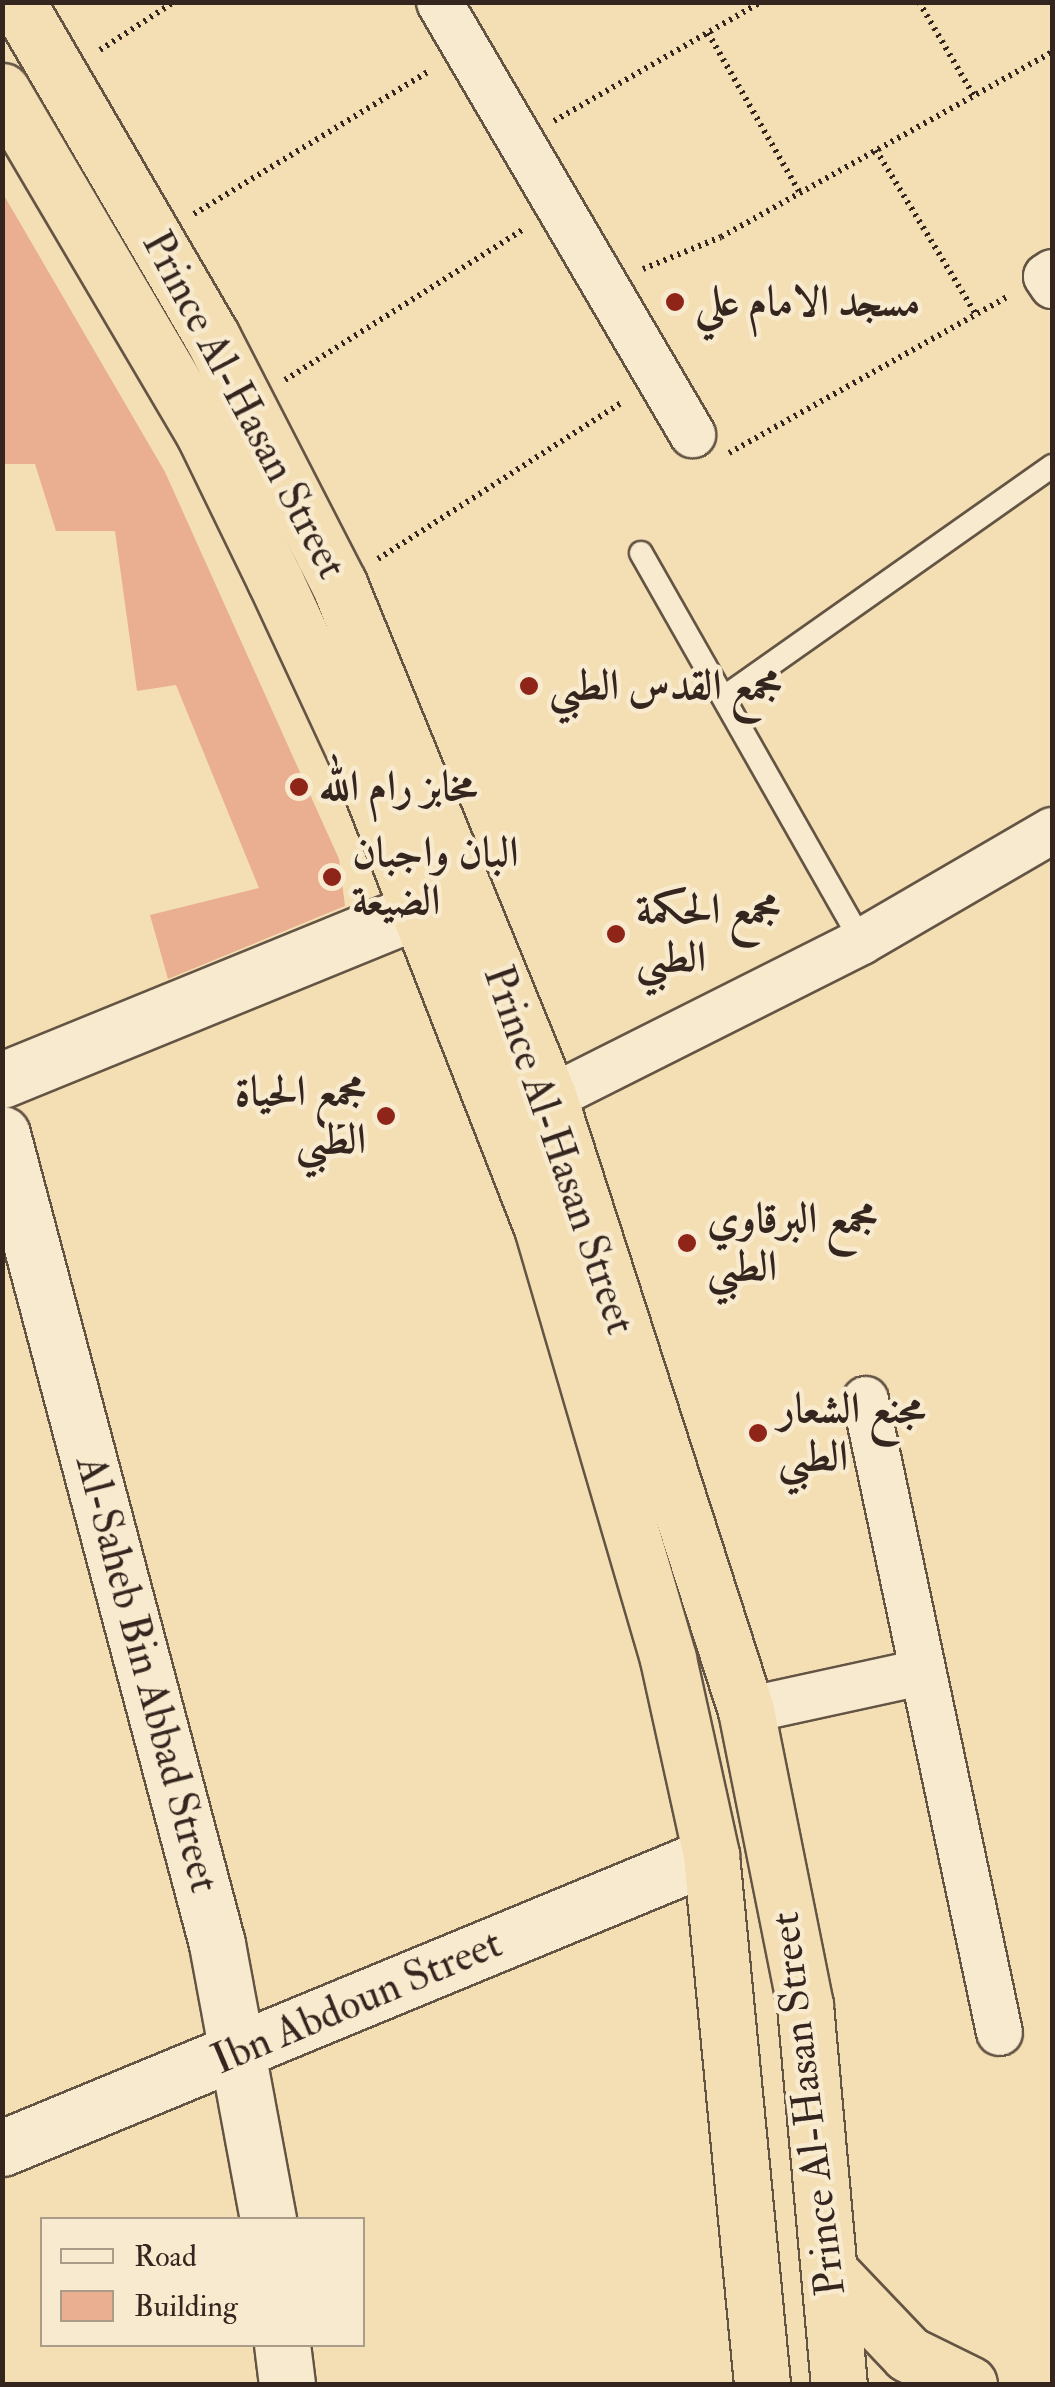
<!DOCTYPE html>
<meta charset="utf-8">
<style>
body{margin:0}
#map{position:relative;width:1055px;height:2387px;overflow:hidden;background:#f4dfb4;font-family:"IM FELL Double Pica",Amiri,serif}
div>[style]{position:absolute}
.building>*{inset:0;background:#eaae91}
.path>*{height:6px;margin-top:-3px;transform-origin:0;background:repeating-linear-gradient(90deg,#34261f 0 2.5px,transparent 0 7.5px)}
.roads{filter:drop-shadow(2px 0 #645444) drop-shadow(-2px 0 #645444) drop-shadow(0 2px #645444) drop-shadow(0 -2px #645444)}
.lane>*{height:22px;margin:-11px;padding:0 11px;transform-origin:11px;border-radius:11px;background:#f8eace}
.street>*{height:45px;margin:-22.5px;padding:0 22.5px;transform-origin:22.5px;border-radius:22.5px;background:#f8eace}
.secondary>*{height:55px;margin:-27.5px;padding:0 27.5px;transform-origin:27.5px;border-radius:27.5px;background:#f8eace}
.highway>*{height:55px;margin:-27.5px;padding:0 27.5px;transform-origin:27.5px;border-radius:27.5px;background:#f4dfb4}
.dots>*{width:28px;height:28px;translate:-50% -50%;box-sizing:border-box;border:5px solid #f8eace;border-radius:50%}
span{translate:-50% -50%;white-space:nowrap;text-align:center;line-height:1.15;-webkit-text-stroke:9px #f8eace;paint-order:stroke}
.poi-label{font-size:42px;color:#34261f;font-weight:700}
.left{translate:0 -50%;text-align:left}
.right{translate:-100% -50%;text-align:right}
.street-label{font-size:42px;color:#34261f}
.frame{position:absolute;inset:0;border:5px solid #34261f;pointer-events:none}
.legend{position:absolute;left:40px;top:2217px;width:325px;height:130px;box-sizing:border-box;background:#f8eace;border:2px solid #aa9c88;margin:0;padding:12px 18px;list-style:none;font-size:30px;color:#34261f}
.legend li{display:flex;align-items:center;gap:20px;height:50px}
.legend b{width:50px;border:2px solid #aa9c88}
</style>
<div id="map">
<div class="building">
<div style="clip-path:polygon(2px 192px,165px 472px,339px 859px,345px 906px,168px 979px,150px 915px,259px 888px,176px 685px,137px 691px,115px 531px,56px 531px,35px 464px,2px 464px)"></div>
</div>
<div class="path">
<div style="left:919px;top:2px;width:109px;rotate:59.7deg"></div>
<div style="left:708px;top:33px;width:185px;rotate:60.1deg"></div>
<div style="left:100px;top:50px;width:88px;rotate:-33deg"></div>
<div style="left:554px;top:121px;width:239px;rotate:-29.9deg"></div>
<div style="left:876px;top:150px;width:191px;rotate:58.7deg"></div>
<div style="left:194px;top:214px;width:277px;rotate:-31.3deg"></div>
<div style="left:643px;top:269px;width:84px;rotate:-22.3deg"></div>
<div style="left:721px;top:237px;width:379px;rotate:-29.2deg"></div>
<div style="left:285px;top:380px;width:283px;rotate:-32.3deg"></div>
<div style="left:729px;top:453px;width:322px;rotate:-29.3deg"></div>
<div style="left:378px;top:559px;width:292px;rotate:-32.7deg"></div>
</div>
<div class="roads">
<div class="lane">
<div style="left:641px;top:553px;width:446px;rotate:60.4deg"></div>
<div style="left:726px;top:696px;width:399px;rotate:-35.2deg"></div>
</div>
<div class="street">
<div style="left:439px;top:2px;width:501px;rotate:59.64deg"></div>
<div style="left:1052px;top:272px;width:7px;rotate:146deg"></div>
<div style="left:1046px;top:276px;width:11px;rotate:56deg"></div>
<div style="left:549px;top:1098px;width:349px;rotate:-26.7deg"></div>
<div style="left:861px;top:941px;width:221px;rotate:-30.2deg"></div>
<div style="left:865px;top:1399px;width:647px;rotate:78.05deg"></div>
<div style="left:746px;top:1710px;width:178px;rotate:-12.3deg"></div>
</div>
<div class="secondary">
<div style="left:2px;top:1080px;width:448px;rotate:-22.2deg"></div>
<div style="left:2px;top:1134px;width:838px;rotate:75.13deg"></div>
<div style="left:217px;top:1944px;width:281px;rotate:79.5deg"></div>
<div style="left:2px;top:2148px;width:767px;rotate:-22.45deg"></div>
<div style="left:282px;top:2344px;width:40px;rotate:82.9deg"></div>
</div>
<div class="highway">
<div style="left:17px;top:2px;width:388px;rotate:59.8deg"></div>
<div style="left:212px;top:337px;width:278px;rotate:62.8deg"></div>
<div style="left:339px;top:584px;width:555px;rotate:67.78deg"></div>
<div style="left:549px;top:1098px;width:643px;rotate:72.16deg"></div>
<div style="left:746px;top:1710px;width:301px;rotate:78.7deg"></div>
<div style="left:805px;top:2005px;width:381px;rotate:84.9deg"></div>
<div style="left:2px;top:91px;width:398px;rotate:59.5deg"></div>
<div style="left:204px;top:434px;width:162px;rotate:64.1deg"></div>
<div style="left:275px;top:580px;width:216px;rotate:65.1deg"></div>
<div style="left:366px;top:776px;width:481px;rotate:68.7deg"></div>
<div style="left:541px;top:1224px;width:453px;rotate:73.7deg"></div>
<div style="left:668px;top:1659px;width:201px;rotate:77.6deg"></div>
<div style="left:711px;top:1855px;width:531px;rotate:84.49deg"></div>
<div style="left:830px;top:2272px;width:113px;rotate:46.4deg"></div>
<div style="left:908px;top:2354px;width:68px;rotate:26.2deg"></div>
</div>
</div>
<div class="dots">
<div style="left:675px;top:302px;background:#8f2418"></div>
<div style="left:529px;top:686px;background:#8f2418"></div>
<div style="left:299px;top:787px;background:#8f2418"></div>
<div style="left:332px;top:877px;background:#8f2418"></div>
<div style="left:616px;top:934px;background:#8f2418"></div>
<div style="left:386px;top:1116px;background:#8f2418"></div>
<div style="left:687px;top:1243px;background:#8f2418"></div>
<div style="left:758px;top:1433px;background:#8f2418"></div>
</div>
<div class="poi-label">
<span class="left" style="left:695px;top:302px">مسجد الامام علي</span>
<span class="left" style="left:549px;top:686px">مجمع القدس الطبي</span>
<span class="left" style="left:319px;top:787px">مخابز رام الله</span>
<span class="left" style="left:352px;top:877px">البان واجبان<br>الضيعة</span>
<span class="left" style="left:636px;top:934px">مجمع الحكمة<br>الطبي</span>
<span class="right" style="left:366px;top:1116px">مجمع الحياة<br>الطبي</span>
<span class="left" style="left:707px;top:1243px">مجمع البرقاوي<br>الطبي</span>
<span class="left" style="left:778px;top:1433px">مجنع الشعار<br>الطبي</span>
</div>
<div class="street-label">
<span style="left:244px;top:405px;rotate:62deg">Prince Al-Hasan Street</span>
<span style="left:559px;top:1150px;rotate:71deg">Prince Al-Hasan Street</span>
<span style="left:147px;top:1674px;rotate:75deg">Al-Saheb Bin Abbad Street</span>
<span style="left:357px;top:2002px;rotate:-23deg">Ibn Abdoun Street</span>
<span style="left:808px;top:2104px;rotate:-97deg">Prince Al-Hasan Street</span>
</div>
<div class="frame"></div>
<ul class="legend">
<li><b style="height:12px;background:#f8eace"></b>Road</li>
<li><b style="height:28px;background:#eaae91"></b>Building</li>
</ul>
</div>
